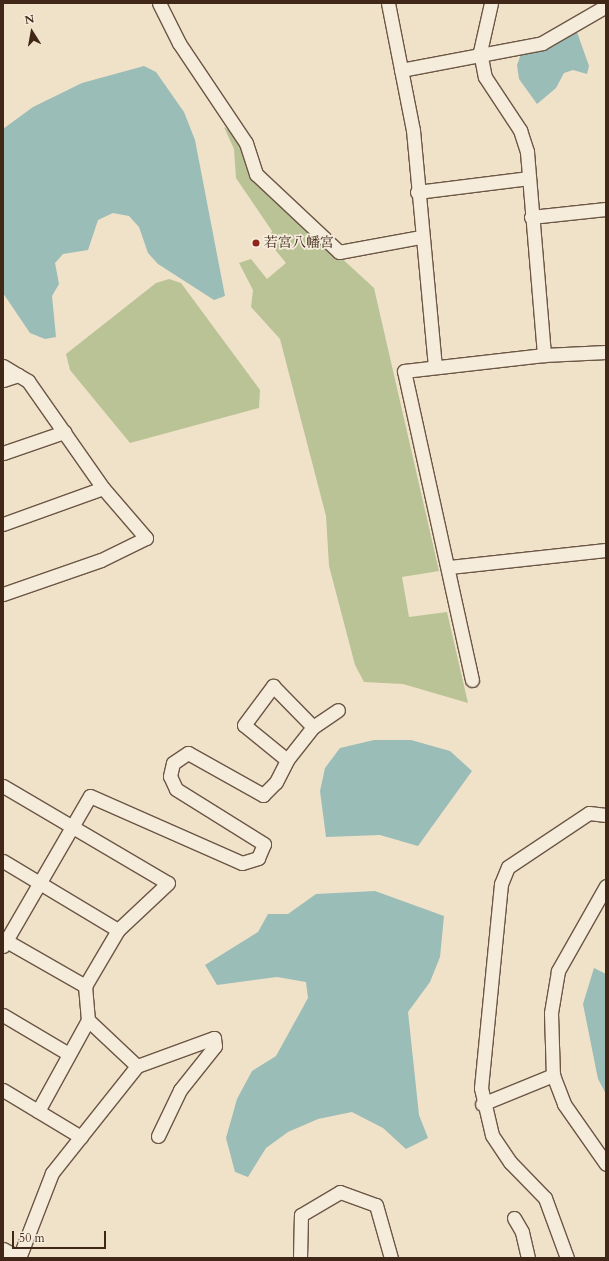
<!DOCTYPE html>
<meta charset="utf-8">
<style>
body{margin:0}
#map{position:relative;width:609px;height:1261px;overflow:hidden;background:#f0e1c9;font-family:Cardo,"Noto Serif JP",serif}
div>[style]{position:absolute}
.green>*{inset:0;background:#bac396}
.water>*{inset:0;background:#9abdb8}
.roads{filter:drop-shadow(1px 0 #6c5644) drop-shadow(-1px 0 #6c5644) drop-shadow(0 1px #6c5644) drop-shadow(0 -1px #6c5644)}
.minor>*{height:13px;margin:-6.5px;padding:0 6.5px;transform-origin:6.5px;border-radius:6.5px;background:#f5ecdc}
.dots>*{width:11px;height:11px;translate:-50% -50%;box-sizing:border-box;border:2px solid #f5ecdc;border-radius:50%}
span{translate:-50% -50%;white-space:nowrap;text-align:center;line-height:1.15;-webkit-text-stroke:3.5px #f5ecdc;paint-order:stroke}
.poi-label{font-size:14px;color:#402718}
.left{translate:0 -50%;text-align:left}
.frame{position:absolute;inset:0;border:4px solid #402718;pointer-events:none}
.north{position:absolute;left:12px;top:12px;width:40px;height:40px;-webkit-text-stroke:3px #f5ecdc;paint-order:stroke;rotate:349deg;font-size:11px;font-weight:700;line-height:16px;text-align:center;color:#402718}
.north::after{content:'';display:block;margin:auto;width:14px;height:18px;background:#402718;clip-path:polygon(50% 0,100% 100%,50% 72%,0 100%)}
.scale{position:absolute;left:12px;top:1231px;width:94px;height:18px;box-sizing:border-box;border:2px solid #402718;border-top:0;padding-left:5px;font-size:12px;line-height:14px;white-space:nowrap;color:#402718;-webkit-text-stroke:3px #f5ecdc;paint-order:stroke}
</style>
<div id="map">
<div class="green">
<div style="clip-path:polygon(224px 127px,236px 135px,248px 172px,374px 288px,439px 571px,402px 577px,409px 617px,447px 612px,468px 703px,403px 684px,364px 682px,355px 665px,329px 566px,326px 516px,280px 339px,251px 307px,253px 290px,239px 263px,251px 259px,267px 279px,286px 263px,268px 241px,272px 231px,236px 178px,234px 149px)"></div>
<div style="clip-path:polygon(169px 279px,181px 283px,260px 390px,259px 408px,130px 443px,70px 370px,66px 354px,156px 283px)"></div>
</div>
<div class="water">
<div style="clip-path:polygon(577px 32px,589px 66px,587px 74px,573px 70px,564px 73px,556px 88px,537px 104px,519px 79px,517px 65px,521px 54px,545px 49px)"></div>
<div style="clip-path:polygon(144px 66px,156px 72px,184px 112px,195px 140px,225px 296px,214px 300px,158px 264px,148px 253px,139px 227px,129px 216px,113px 213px,98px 220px,88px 250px,63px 254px,55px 263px,59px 284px,52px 296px,56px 337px,45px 339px,30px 333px,3px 293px,3px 129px,33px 107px,82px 83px)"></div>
<div style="clip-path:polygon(374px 740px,411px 740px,450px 751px,472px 771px,418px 846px,380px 835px,326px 837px,320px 791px,325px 768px,340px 748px)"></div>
<div style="clip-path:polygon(375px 891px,444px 916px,440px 957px,430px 982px,408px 1012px,419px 1115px,428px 1138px,406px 1149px,383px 1128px,352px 1112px,318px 1119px,288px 1132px,266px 1148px,248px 1177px,235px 1172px,226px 1138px,237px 1099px,252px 1071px,276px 1056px,308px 998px,306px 982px,277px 977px,217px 985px,205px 965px,258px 932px,268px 914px,288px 914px,316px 894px)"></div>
<div style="clip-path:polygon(594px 968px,606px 974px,606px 1094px,598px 1079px,583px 1004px)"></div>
</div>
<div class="roads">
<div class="minor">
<div style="left:159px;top:3px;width:45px;rotate:63.4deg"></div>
<div style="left:179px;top:43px;width:120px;rotate:56.2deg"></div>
<div style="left:246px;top:143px;width:33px;rotate:72deg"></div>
<div style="left:256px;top:174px;width:114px;rotate:43.2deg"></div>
<div style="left:339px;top:252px;width:82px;rotate:-10.5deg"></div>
<div style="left:388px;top:3px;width:129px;rotate:78.9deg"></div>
<div style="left:413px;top:130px;width:238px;rotate:84.7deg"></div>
<div style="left:491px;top:3px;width:50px;rotate:102.7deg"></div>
<div style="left:480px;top:52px;width:25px;rotate:79deg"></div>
<div style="left:485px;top:77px;width:64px;rotate:56.6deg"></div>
<div style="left:520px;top:130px;width:23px;rotate:72deg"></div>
<div style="left:527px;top:152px;width:204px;rotate:85.2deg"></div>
<div style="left:401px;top:70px;width:144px;rotate:-10.8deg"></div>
<div style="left:542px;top:43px;width:74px;rotate:-30deg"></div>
<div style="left:417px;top:192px;width:113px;rotate:-7.1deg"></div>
<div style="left:531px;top:217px;width:75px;rotate:-6.1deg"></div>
<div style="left:3px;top:366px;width:17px;rotate:31deg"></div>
<div style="left:3px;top:380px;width:16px;rotate:-18deg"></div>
<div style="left:18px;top:375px;width:12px;rotate:31deg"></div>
<div style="left:28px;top:381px;width:131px;rotate:55deg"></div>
<div style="left:103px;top:488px;width:66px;rotate:49.3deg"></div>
<div style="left:146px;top:538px;width:50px;rotate:153.9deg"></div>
<div style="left:101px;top:560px;width:104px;rotate:160.9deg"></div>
<div style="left:3px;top:453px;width:65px;rotate:-19deg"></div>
<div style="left:3px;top:524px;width:106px;rotate:-19.8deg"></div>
<div style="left:449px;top:567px;width:158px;rotate:-6.2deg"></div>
<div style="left:472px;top:680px;width:316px;rotate:-102.4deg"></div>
<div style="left:404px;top:371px;width:141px;rotate:-6.5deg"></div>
<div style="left:544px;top:355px;width:62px;rotate:-2.8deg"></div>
<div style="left:287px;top:760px;width:55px;rotate:-140.9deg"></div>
<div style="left:244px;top:725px;width:49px;rotate:-53.4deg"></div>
<div style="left:273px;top:686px;width:57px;rotate:45.7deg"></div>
<div style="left:3px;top:786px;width:191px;rotate:30.5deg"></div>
<div style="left:168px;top:883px;width:69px;rotate:136.8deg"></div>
<div style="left:118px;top:930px;width:65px;rotate:120.5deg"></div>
<div style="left:85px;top:986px;width:34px;rotate:85deg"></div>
<div style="left:88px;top:1020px;width:67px;rotate:43.2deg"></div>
<div style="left:137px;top:1066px;width:137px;rotate:128.5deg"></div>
<div style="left:52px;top:1173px;width:91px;rotate:111.2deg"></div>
<div style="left:3px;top:861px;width:134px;rotate:31deg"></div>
<div style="left:606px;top:886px;width:98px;rotate:119.5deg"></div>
<div style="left:558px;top:971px;width:43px;rotate:99.5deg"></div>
<div style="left:551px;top:1013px;width:62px;rotate:88.2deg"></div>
<div style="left:553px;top:1075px;width:31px;rotate:69deg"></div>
<div style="left:564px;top:1104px;width:73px;rotate:55deg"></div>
<div style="left:3px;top:939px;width:95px;rotate:29.8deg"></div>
<div style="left:3px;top:946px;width:173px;rotate:-59.9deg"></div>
<div style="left:90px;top:796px;width:166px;rotate:23.8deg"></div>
<div style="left:242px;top:863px;width:17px;rotate:-17deg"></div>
<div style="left:258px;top:858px;width:15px;rotate:-67deg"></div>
<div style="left:264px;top:844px;width:104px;rotate:-148deg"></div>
<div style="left:176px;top:789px;width:14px;rotate:-115deg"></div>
<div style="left:170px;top:776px;width:13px;rotate:-77deg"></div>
<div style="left:173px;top:763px;width:18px;rotate:-34deg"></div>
<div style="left:188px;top:753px;width:86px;rotate:29.2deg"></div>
<div style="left:263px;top:795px;width:18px;rotate:-45deg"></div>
<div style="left:276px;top:782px;width:25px;rotate:-63deg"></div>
<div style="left:287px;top:760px;width:42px;rotate:-51.8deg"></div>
<div style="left:313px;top:727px;width:30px;rotate:-34deg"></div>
<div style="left:3px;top:1015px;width:74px;rotate:30.7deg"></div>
<div style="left:137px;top:1066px;width:82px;rotate:-20deg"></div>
<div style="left:214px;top:1038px;width:8px;rotate:83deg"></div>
<div style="left:215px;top:1046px;width:56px;rotate:128.5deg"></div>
<div style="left:180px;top:1090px;width:51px;rotate:115.6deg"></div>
<div style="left:3px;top:1090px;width:91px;rotate:31.1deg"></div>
<div style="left:482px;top:1104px;width:77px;rotate:-22.2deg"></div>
<div style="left:38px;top:1111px;width:104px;rotate:-61.2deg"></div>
<div style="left:514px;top:1218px;width:16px;rotate:60deg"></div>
<div style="left:522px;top:1232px;width:27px;rotate:77deg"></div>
<div style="left:3px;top:1249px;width:18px;rotate:29deg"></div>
<div style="left:300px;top:1258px;width:43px;rotate:-88.7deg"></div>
<div style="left:301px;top:1215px;width:45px;rotate:-30.5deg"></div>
<div style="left:340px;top:1192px;width:38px;rotate:20deg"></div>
<div style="left:376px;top:1205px;width:55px;rotate:74.2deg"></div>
<div style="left:567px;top:1258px;width:64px;rotate:-110.1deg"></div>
<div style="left:545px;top:1198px;width:50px;rotate:-134.2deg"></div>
<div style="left:510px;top:1162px;width:32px;rotate:-124deg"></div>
<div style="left:492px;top:1135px;width:48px;rotate:-103.2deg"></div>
<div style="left:481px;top:1088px;width:205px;rotate:-84.4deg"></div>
<div style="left:501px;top:884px;width:18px;rotate:-68deg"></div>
<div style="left:508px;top:867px;width:97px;rotate:-33.7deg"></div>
<div style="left:589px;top:813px;width:17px;rotate:7deg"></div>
</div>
</div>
<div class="dots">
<div style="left:256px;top:243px;background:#8f2418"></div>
</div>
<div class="poi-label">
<span class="left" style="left:264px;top:243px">若宮八幡宮</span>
</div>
<div class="frame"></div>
<div class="north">N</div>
<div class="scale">50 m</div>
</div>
